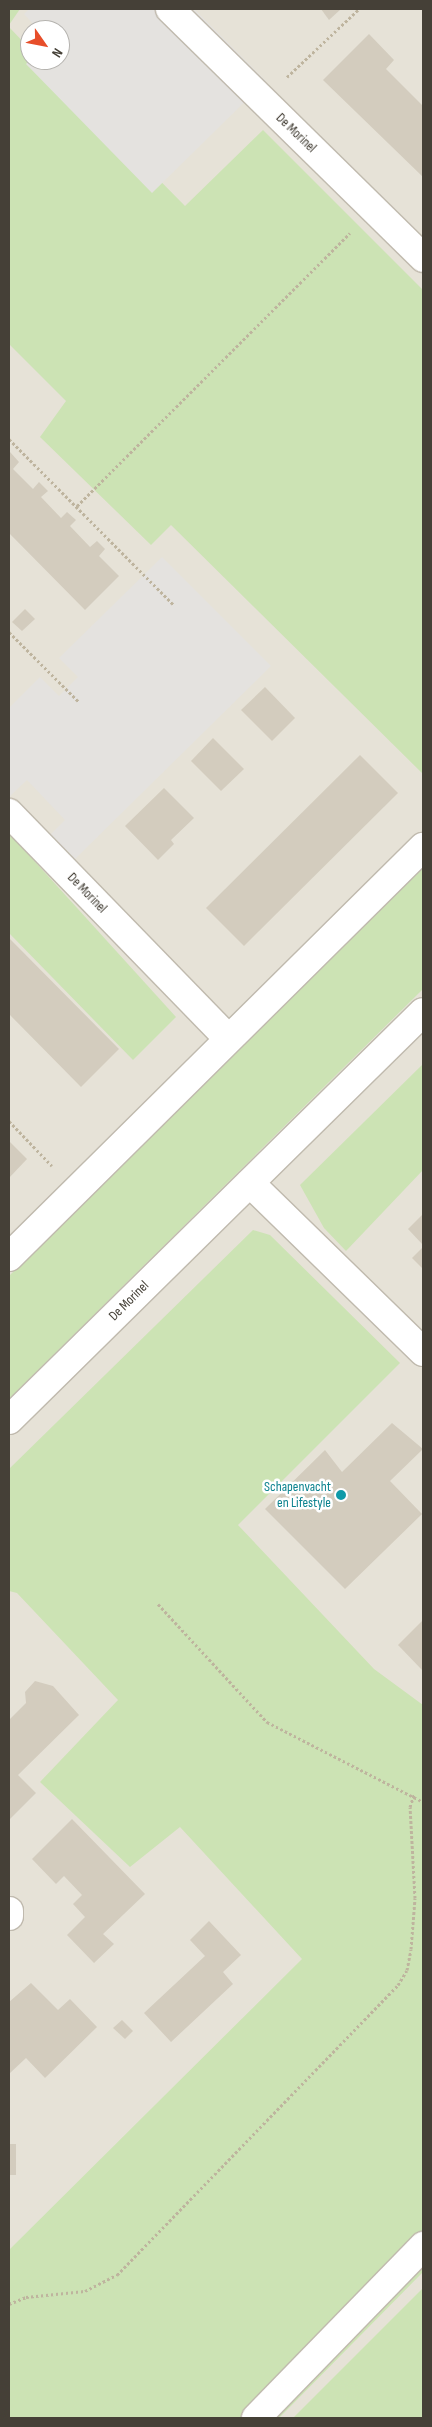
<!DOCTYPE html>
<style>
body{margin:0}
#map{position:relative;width:432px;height:2427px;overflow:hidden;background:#f2f0e8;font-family:"Sofia Sans Condensed",sans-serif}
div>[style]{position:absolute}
.residential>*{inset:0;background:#e6e2d7}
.green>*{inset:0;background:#cce3b4}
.parking>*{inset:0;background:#e4e2df}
.building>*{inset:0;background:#d3ccbe}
.path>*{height:3px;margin-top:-1.5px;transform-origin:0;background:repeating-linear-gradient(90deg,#beb49e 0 2.5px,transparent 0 5px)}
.roads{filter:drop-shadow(1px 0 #c0baae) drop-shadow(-1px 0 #c0baae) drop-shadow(0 1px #c0baae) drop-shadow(0 -1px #c0baae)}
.street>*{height:28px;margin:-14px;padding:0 14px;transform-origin:14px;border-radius:14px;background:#fff}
.dots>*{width:14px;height:14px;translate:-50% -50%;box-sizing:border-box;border:2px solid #fff;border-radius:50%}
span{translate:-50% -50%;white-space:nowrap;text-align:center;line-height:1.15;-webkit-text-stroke:5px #fff;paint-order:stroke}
.street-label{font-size:14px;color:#454037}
.culture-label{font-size:14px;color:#0d838f}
.right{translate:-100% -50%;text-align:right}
.frame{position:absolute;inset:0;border:10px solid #454037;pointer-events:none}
.north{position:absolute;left:20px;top:20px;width:50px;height:50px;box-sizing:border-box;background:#fff;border:1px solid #b5b3af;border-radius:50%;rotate:123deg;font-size:14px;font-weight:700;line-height:20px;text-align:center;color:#454037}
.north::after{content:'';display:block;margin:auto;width:18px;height:22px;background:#e74e2a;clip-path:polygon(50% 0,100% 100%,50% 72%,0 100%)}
</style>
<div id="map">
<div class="residential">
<div style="clip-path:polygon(evenodd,9px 9px,423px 9px,423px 2418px,9px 2418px,9px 9px,30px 30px,60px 30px,60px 60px,30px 60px,30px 30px)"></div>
</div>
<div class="green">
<div style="clip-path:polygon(9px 9px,20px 9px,9px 25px)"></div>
<div style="clip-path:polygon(9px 27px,30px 49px,30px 60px,41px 60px,185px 206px,263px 130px,423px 290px,423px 774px,171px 525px,151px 545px,40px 437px,66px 401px,9px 344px)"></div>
<div style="clip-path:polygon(9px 833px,176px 1017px,133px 1060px,9px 933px)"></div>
<div style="clip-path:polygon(423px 867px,423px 989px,9px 1399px,9px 1276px)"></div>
<div style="clip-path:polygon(423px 1064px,423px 1170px,346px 1251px,324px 1228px,300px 1185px)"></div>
<div style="clip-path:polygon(253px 1230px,270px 1235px,400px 1363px,238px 1525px,374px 1669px,423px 1705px,423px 2272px,279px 2418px,9px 2418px,9px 2250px,302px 1959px,180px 1827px,130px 1867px,40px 1782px,118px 1700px,17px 1593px,9px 1591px,9px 1469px)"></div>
<div style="clip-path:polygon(423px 2288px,423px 2418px,293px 2418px)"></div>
</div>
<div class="parking">
<div style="clip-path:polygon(29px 9px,194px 9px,266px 81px,152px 193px,26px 64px,30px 60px,60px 60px,60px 30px,39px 30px,24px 14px)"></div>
<div style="clip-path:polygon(162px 557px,271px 666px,73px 861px,49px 836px,65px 820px,27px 780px,9px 797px,9px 708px,40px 677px,59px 696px,78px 677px,59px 658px)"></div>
</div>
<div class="building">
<div style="clip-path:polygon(321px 9px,341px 9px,329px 20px)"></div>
<div style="clip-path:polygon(369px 34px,394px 60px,386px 69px,423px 106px,423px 177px,323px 80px)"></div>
<div style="clip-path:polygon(10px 452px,19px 462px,13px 469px,33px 489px,39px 482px,48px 491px,41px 497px,61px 518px,67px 512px,76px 520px,70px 526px,90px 547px,97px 541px,105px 549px,99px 556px,119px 576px,85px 610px,9px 533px)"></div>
<div style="clip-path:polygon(25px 609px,35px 619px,22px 631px,12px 622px)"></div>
<div style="clip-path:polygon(265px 687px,295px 718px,272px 741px,241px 710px)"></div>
<div style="clip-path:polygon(213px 738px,244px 769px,221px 791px,191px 761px)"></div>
<div style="clip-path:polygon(360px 755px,398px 793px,244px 946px,206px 908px)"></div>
<div style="clip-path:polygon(164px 788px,194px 818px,171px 840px,174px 844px,158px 860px,125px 826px)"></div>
<div style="clip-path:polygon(9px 938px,119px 1049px,81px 1087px,9px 1014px)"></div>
<div style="clip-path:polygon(9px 1141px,27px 1159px,9px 1178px)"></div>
<div style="clip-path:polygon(423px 1214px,423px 1245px,408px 1229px)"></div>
<div style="clip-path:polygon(423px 1247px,423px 1269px,412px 1258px)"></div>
<div style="clip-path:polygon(392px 1423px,423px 1449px,390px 1481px,422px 1514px,345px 1589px,265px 1509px,325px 1450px,342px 1472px)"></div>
<div style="clip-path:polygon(423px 1620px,423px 1671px,398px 1645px)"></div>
<div style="clip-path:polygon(35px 1681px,53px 1686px,79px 1715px,18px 1775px,36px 1793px,9px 1820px,9px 1720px,26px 1703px,25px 1692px)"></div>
<div style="clip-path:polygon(72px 1819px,145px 1894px,103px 1934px,114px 1944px,94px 1963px,67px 1935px,85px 1917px,73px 1904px,82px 1895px,64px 1876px,56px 1884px,32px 1859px)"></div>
<div style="clip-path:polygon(209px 1921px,241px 1955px,223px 1972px,233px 1984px,171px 2042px,144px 2013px,205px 1956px,190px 1940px)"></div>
<div style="clip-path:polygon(31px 1983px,58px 2010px,70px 1999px,97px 2027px,45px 2078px,26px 2058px,9px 2074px,9px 2002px)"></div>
<div style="clip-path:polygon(122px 2020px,133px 2031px,125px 2039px,113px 2028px)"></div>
<div style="clip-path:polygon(9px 2144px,16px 2144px,16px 2175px,9px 2175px)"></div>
</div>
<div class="path">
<div style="left:287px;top:77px;width:99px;rotate:-43.4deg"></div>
<div style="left:9px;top:439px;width:234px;rotate:45.2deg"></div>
<div style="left:77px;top:506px;width:386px;rotate:-45deg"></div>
<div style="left:9px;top:632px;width:98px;rotate:45deg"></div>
<div style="left:9px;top:1121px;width:62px;rotate:46.3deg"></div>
<div style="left:158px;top:1604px;width:161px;rotate:47.3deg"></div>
<div style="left:267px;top:1722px;width:175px;rotate:27.1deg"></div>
<div style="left:9px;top:2304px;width:18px;rotate:-22deg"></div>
<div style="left:26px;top:2297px;width:59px;rotate:-5.8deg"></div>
<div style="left:85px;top:2291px;width:36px;rotate:-27deg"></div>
<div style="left:117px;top:2275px;width:404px;rotate:-45.9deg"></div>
<div style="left:398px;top:1985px;width:17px;rotate:-59deg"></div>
<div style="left:407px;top:1970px;width:21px;rotate:-79deg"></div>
<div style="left:411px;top:1949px;width:51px;rotate:-85.5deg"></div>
<div style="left:415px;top:1898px;width:91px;rotate:-93.1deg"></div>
<div style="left:410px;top:1807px;width:13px;rotate:-72deg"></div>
</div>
<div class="roads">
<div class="street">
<div style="left:170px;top:9px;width:355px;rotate:44.5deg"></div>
<div style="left:9px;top:813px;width:314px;rotate:45.8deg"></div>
<div style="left:250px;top:1183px;width:242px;rotate:44.3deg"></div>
<div style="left:9px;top:1257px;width:583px;rotate:-44.72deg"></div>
<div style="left:9px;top:1420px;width:581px;rotate:-44.58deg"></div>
<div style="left:9px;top:1911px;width:5px;rotate:90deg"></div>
<div style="left:256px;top:2418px;width:240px;rotate:-45.8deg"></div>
</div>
</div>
<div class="dots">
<div style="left:341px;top:1495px;background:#0f9aa8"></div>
</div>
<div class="street-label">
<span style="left:296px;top:133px;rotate:44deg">De Morinel</span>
<span style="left:87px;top:893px;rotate:46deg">De Morinel</span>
<span style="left:129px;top:1301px;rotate:-45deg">De Morinel</span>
</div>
<div class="culture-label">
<span class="right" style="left:331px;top:1495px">Schapenvacht<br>en Lifestyle</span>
</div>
<div class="frame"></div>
<div class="north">N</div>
</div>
